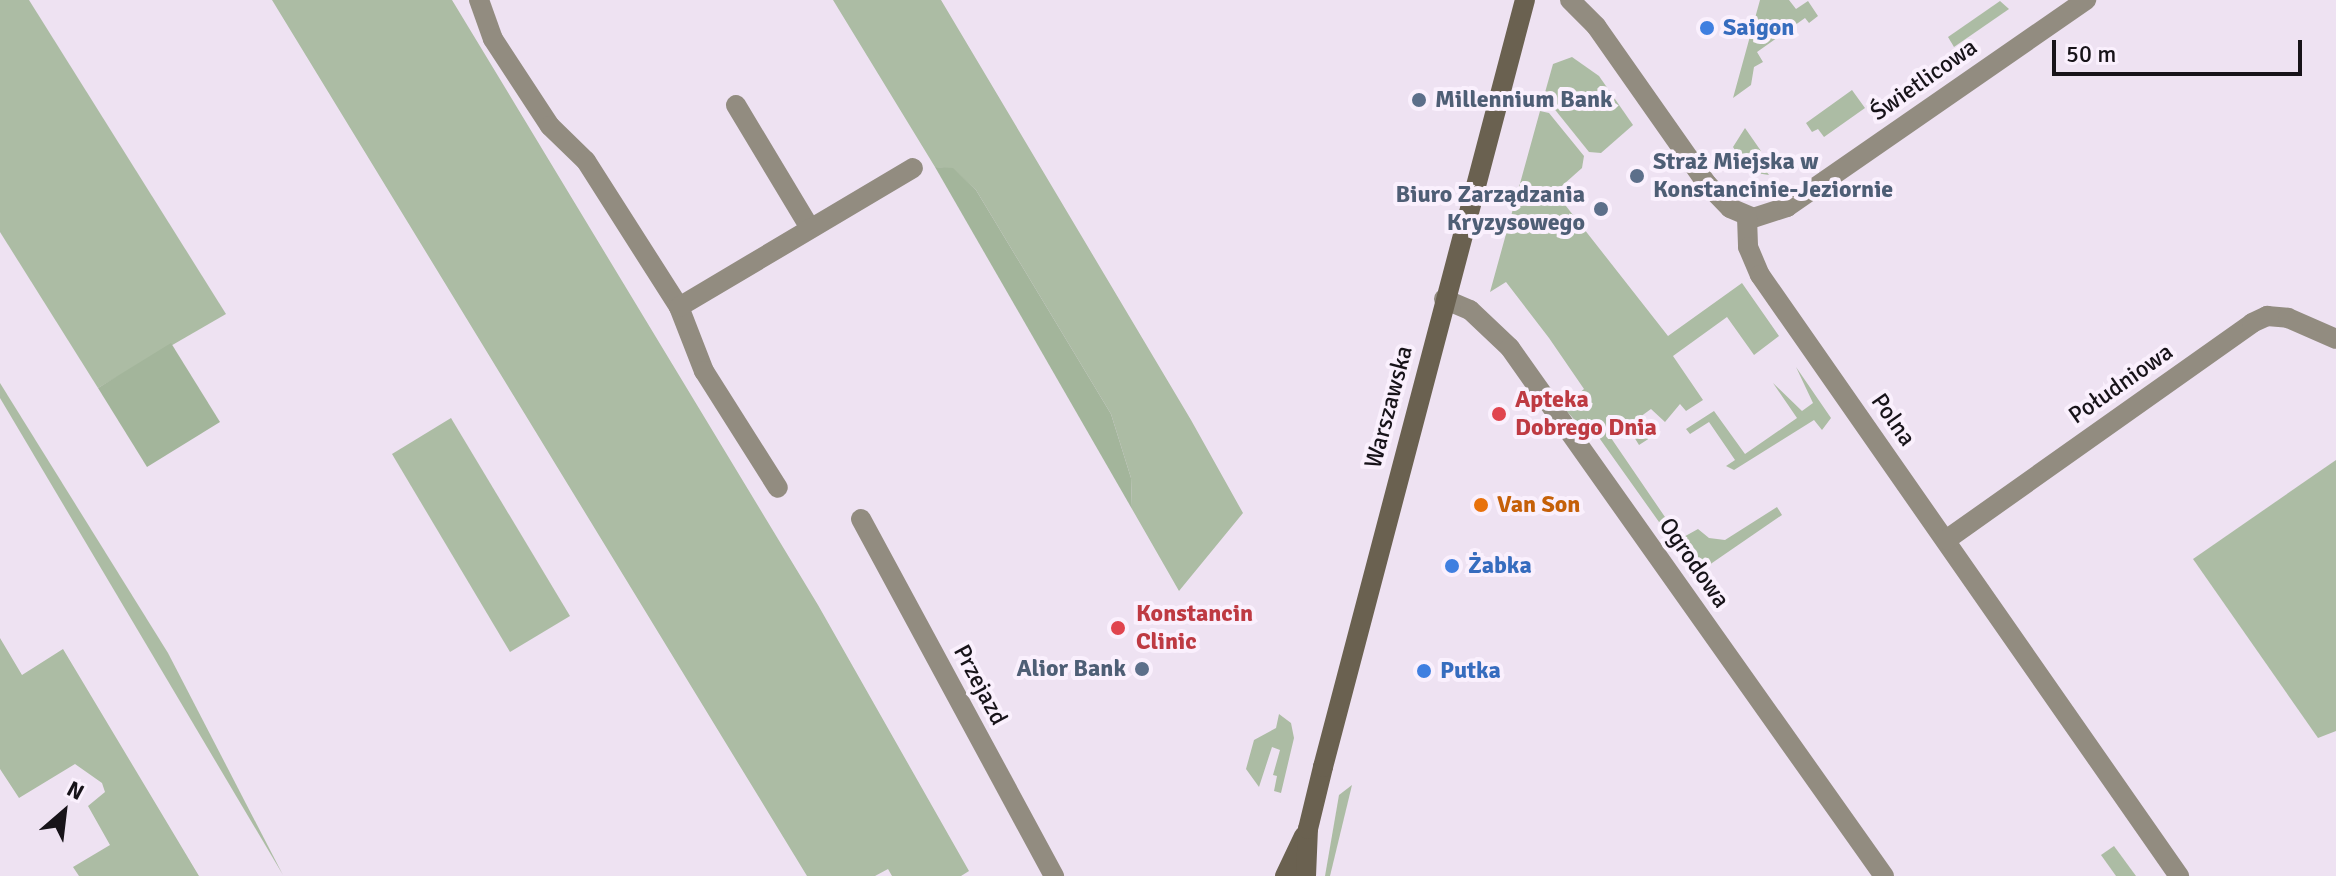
<!DOCTYPE html>
<meta charset="utf-8">
<style>
body{margin:0}
#map{position:relative;width:2336px;height:876px;overflow:hidden;background:#eee2f2;font-family:Signika,sans-serif}
div>[style]{position:absolute}
.green>*{inset:0;background:#acbca4}
.forest>*{inset:0;background:#a3b59b}
.minor>*{height:20px;margin:-10px;padding:0 10px;transform-origin:10px;border-radius:10px;background:#928c80}
.secondary>*{height:20px;margin:-10px;padding:0 10px;transform-origin:10px;border-radius:10px;background:#6a6150}
.dots>*{width:22px;height:22px;translate:-50% -50%;box-sizing:border-box;border:4px solid #faf0fd;border-radius:50%}
span{translate:-50% -50%;white-space:nowrap;text-align:center;line-height:1.15;-webkit-text-stroke:8px #faf0fd;paint-order:stroke}
.shop-label{font-size:24px;color:#366cbe;font-weight:700}
.left{translate:0 -50%;text-align:left}
.street-label{font-size:24px;color:#171319}
.service-label{font-size:24px;color:#4e5e75;font-weight:700}
.right{translate:-100% -50%;text-align:right}
.health-label{font-size:24px;color:#be3a42;font-weight:700}
.food-label{font-size:24px;color:#c56008;font-weight:700}
.north{position:absolute;left:24px;top:772px;width:80px;height:80px;-webkit-text-stroke:6px #faf0fd;paint-order:stroke;rotate:28deg;font-size:22px;font-weight:700;line-height:32px;text-align:center;color:#171319}
.north::after{content:'';display:block;margin:auto;width:28px;height:36px;background:#171319;clip-path:polygon(50% 0,100% 100%,50% 72%,0 100%)}
.scale{position:absolute;left:2052px;top:40px;width:250px;height:36px;box-sizing:border-box;border:4px solid #171319;border-top:0;padding-left:10px;font-size:24px;line-height:28px;white-space:nowrap;color:#171319;-webkit-text-stroke:6px #faf0fd;paint-order:stroke}
</style>
<div id="map">
<div class="green">
<div style="clip-path:polygon(0 0,29px 0,226px 314px,98px 388px,0 232px)"></div>
<div style="clip-path:polygon(272px 0,452px 0,818px 605px,969px 871px,961px 876px,892px 876px,888px 869px,875px 876px,807px 876px)"></div>
<div style="clip-path:polygon(833px 0,941px 0,1191px 420px,1243px 513px,1179px 591px,1132px 509px,1131px 478px,1111px 414px,976px 190px,953px 169px,935px 167px)"></div>
<div style="clip-path:polygon(1760px 0,1789px 0,1796px 9px,1808px 1px,1818px 16px,1809px 23px,1805px 18px,1757px 52px,1763px 62px,1754px 67px,1751px 85px,1733px 98px)"></div>
<div style="clip-path:polygon(2000px 1px,2009px 9px,1954px 47px,1948px 37px)"></div>
<div style="clip-path:polygon(1572px 57px,1599px 76px,1633px 125px,1601px 153px,1589px 152px,1544px 96px,1553px 64px)"></div>
<div style="clip-path:polygon(1852px 90px,1865px 108px,1824px 137px,1818px 129px,1812px 132px,1806px 123px)"></div>
<div style="clip-path:polygon(1540px 111px,1549px 113px,1584px 156px,1582px 168px,1555px 192px,1668px 336px,1742px 283px,1779px 336px,1754px 355px,1727px 317px,1673px 356px,1703px 400px,1686px 411px,1680px 404px,1665px 422px,1651px 409px,1640px 417px,1653px 436px,1639px 445px,1626px 424px,1609px 435px,1680px 539px,1698px 529px,1709px 538px,1725px 540px,1777px 507px,1782px 515px,1696px 574px,1595px 432px,1589px 436px,1563px 407px,1584px 389px,1549px 338px,1506px 282px,1490px 292px)"></div>
<div style="clip-path:polygon(1745px 128px,1761px 151px,1755px 156px,1769px 175px,1749px 172px,1733px 147px)"></div>
<div style="clip-path:polygon(1796px 367px,1831px 418px,1822px 430px,1814px 420px,1734px 470px,1726px 466px,1735px 460px,1709px 422px,1690px 434px,1686px 429px,1714px 411px,1745px 454px,1797px 418px,1773px 383px,1802px 411px,1813px 403px)"></div>
<div style="clip-path:polygon(0 383px,168px 653px,283px 875px,0 398px)"></div>
<div style="clip-path:polygon(451px 418px,570px 616px,510px 652px,392px 454px)"></div>
<div style="clip-path:polygon(2336px 460px,2336px 731px,2318px 738px,2193px 559px)"></div>
<div style="clip-path:polygon(0 638px,22px 675px,63px 649px,199px 876px,79px 876px,73px 867px,110px 845px,88px 806px,105px 792px,102px 783px,75px 764px,19px 798px,0 769px)"></div>
<div style="clip-path:polygon(1279px 714px,1291px 723px,1294px 738px,1281px 793px,1274px 791px,1277px 776px,1273px 775px,1280px 750px,1272px 747px,1259px 787px,1246px 769px,1254px 740px,1276px 728px)"></div>
<div style="clip-path:polygon(1352px 785px,1330px 876px,1325px 876px,1339px 795px)"></div>
<div style="clip-path:polygon(2114px 846px,2136px 876px,2116px 876px,2101px 855px)"></div>
</div>
<div class="forest">
<div style="clip-path:polygon(935px 167px,953px 168px,976px 190px,1111px 414px,1131px 478px,1132px 509px)"></div>
<div style="clip-path:polygon(171px 343px,220px 422px,147px 467px,98px 388px)"></div>
</div>
<div class="minor">
<div style="left:479px;top:0;width:41px;rotate:70.3deg"></div>
<div style="left:493px;top:39px;width:104px;rotate:56.8deg"></div>
<div style="left:550px;top:126px;width:50px;rotate:44.2deg"></div>
<div style="left:586px;top:161px;width:173px;rotate:57.5deg"></div>
<div style="left:679px;top:307px;width:69px;rotate:68.7deg"></div>
<div style="left:704px;top:371px;width:138px;rotate:57.7deg"></div>
<div style="left:1570px;top:0;width:37px;rotate:45deg"></div>
<div style="left:1596px;top:26px;width:193px;rotate:54.9deg"></div>
<div style="left:1707px;top:184px;width:33px;rotate:46deg"></div>
<div style="left:1730px;top:208px;width:25px;rotate:23deg"></div>
<div style="left:1753px;top:218px;width:36px;rotate:-18deg"></div>
<div style="left:1787px;top:207px;width:364px;rotate:-34.7deg"></div>
<div style="left:736px;top:105px;width:144px;rotate:59deg"></div>
<div style="left:1747px;top:217px;width:30px;rotate:88deg"></div>
<div style="left:1748px;top:247px;width:30px;rotate:67deg"></div>
<div style="left:1760px;top:275px;width:733px;rotate:55.12deg"></div>
<div style="left:1444px;top:299px;width:28px;rotate:23deg"></div>
<div style="left:1470px;top:310px;width:55px;rotate:43.5deg"></div>
<div style="left:1510px;top:348px;width:647px;rotate:54.69deg"></div>
<div style="left:679px;top:307px;width:272px;rotate:-30.7deg"></div>
<div style="left:861px;top:519px;width:406px;rotate:61.6deg"></div>
<div style="left:1946px;top:540px;width:375px;rotate:-35.3deg"></div>
<div style="left:2252px;top:323px;width:17px;rotate:-25deg"></div>
<div style="left:2267px;top:316px;width:21px;rotate:5deg"></div>
<div style="left:2288px;top:318px;width:52px;rotate:23.6deg"></div>
</div>
<div class="secondary">
<div style="left:1285px;top:876px;width:44px;rotate:-64.6deg"></div>
<div style="left:1306px;top:876px;width:47px;rotate:-87.6deg"></div>
<div style="left:1308px;top:829px;width:64px;rotate:-76.4deg"></div>
<div style="left:1323px;top:767px;width:793px;rotate:-75.25deg"></div>
</div>
<div class="dots">
<div style="left:1707px;top:28px;background:#3f7fe0"></div>
<div style="left:1419px;top:100px;background:#5c6f8a"></div>
<div style="left:1637px;top:176px;background:#5c6f8a"></div>
<div style="left:1601px;top:209px;background:#5c6f8a"></div>
<div style="left:1499px;top:414px;background:#e0444e"></div>
<div style="left:1481px;top:505px;background:#e8710a"></div>
<div style="left:1452px;top:566px;background:#3f7fe0"></div>
<div style="left:1118px;top:628px;background:#e0444e"></div>
<div style="left:1142px;top:669px;background:#5c6f8a"></div>
<div style="left:1424px;top:671px;background:#3f7fe0"></div>
</div>
<div class="shop-label">
<span class="left" style="left:1723px;top:28px">Saigon</span>
<span class="left" style="left:1468px;top:566px">Żabka</span>
<span class="left" style="left:1440px;top:671px">Putka</span>
</div>
<div class="street-label">
<span style="left:1924px;top:80px;rotate:-35deg">Świetlicowa</span>
<span style="left:2121px;top:384px;rotate:-35deg">Południowa</span>
<span style="left:1389px;top:407px;rotate:-75deg">Warszawska</span>
<span style="left:1893px;top:420px;rotate:55deg">Polna</span>
<span style="left:1694px;top:563px;rotate:55deg">Ogrodowa</span>
<span style="left:980px;top:685px;rotate:62deg">Przejazd</span>
</div>
<div class="service-label">
<span class="left" style="left:1435px;top:100px">Millennium Bank</span>
<span class="left" style="left:1653px;top:176px">Straż Miejska w<br>Konstancinie-Jeziornie</span>
<span class="right" style="left:1585px;top:209px">Biuro Zarządzania<br>Kryzysowego</span>
<span class="right" style="left:1126px;top:669px">Alior Bank</span>
</div>
<div class="health-label">
<span class="left" style="left:1515px;top:414px">Apteka<br>Dobrego Dnia</span>
<span class="left" style="left:1136px;top:628px">Konstancin<br>Clinic</span>
</div>
<div class="food-label">
<span class="left" style="left:1497px;top:505px">Van Son</span>
</div>
<div class="north">N</div>
<div class="scale">50 m</div>
</div>
